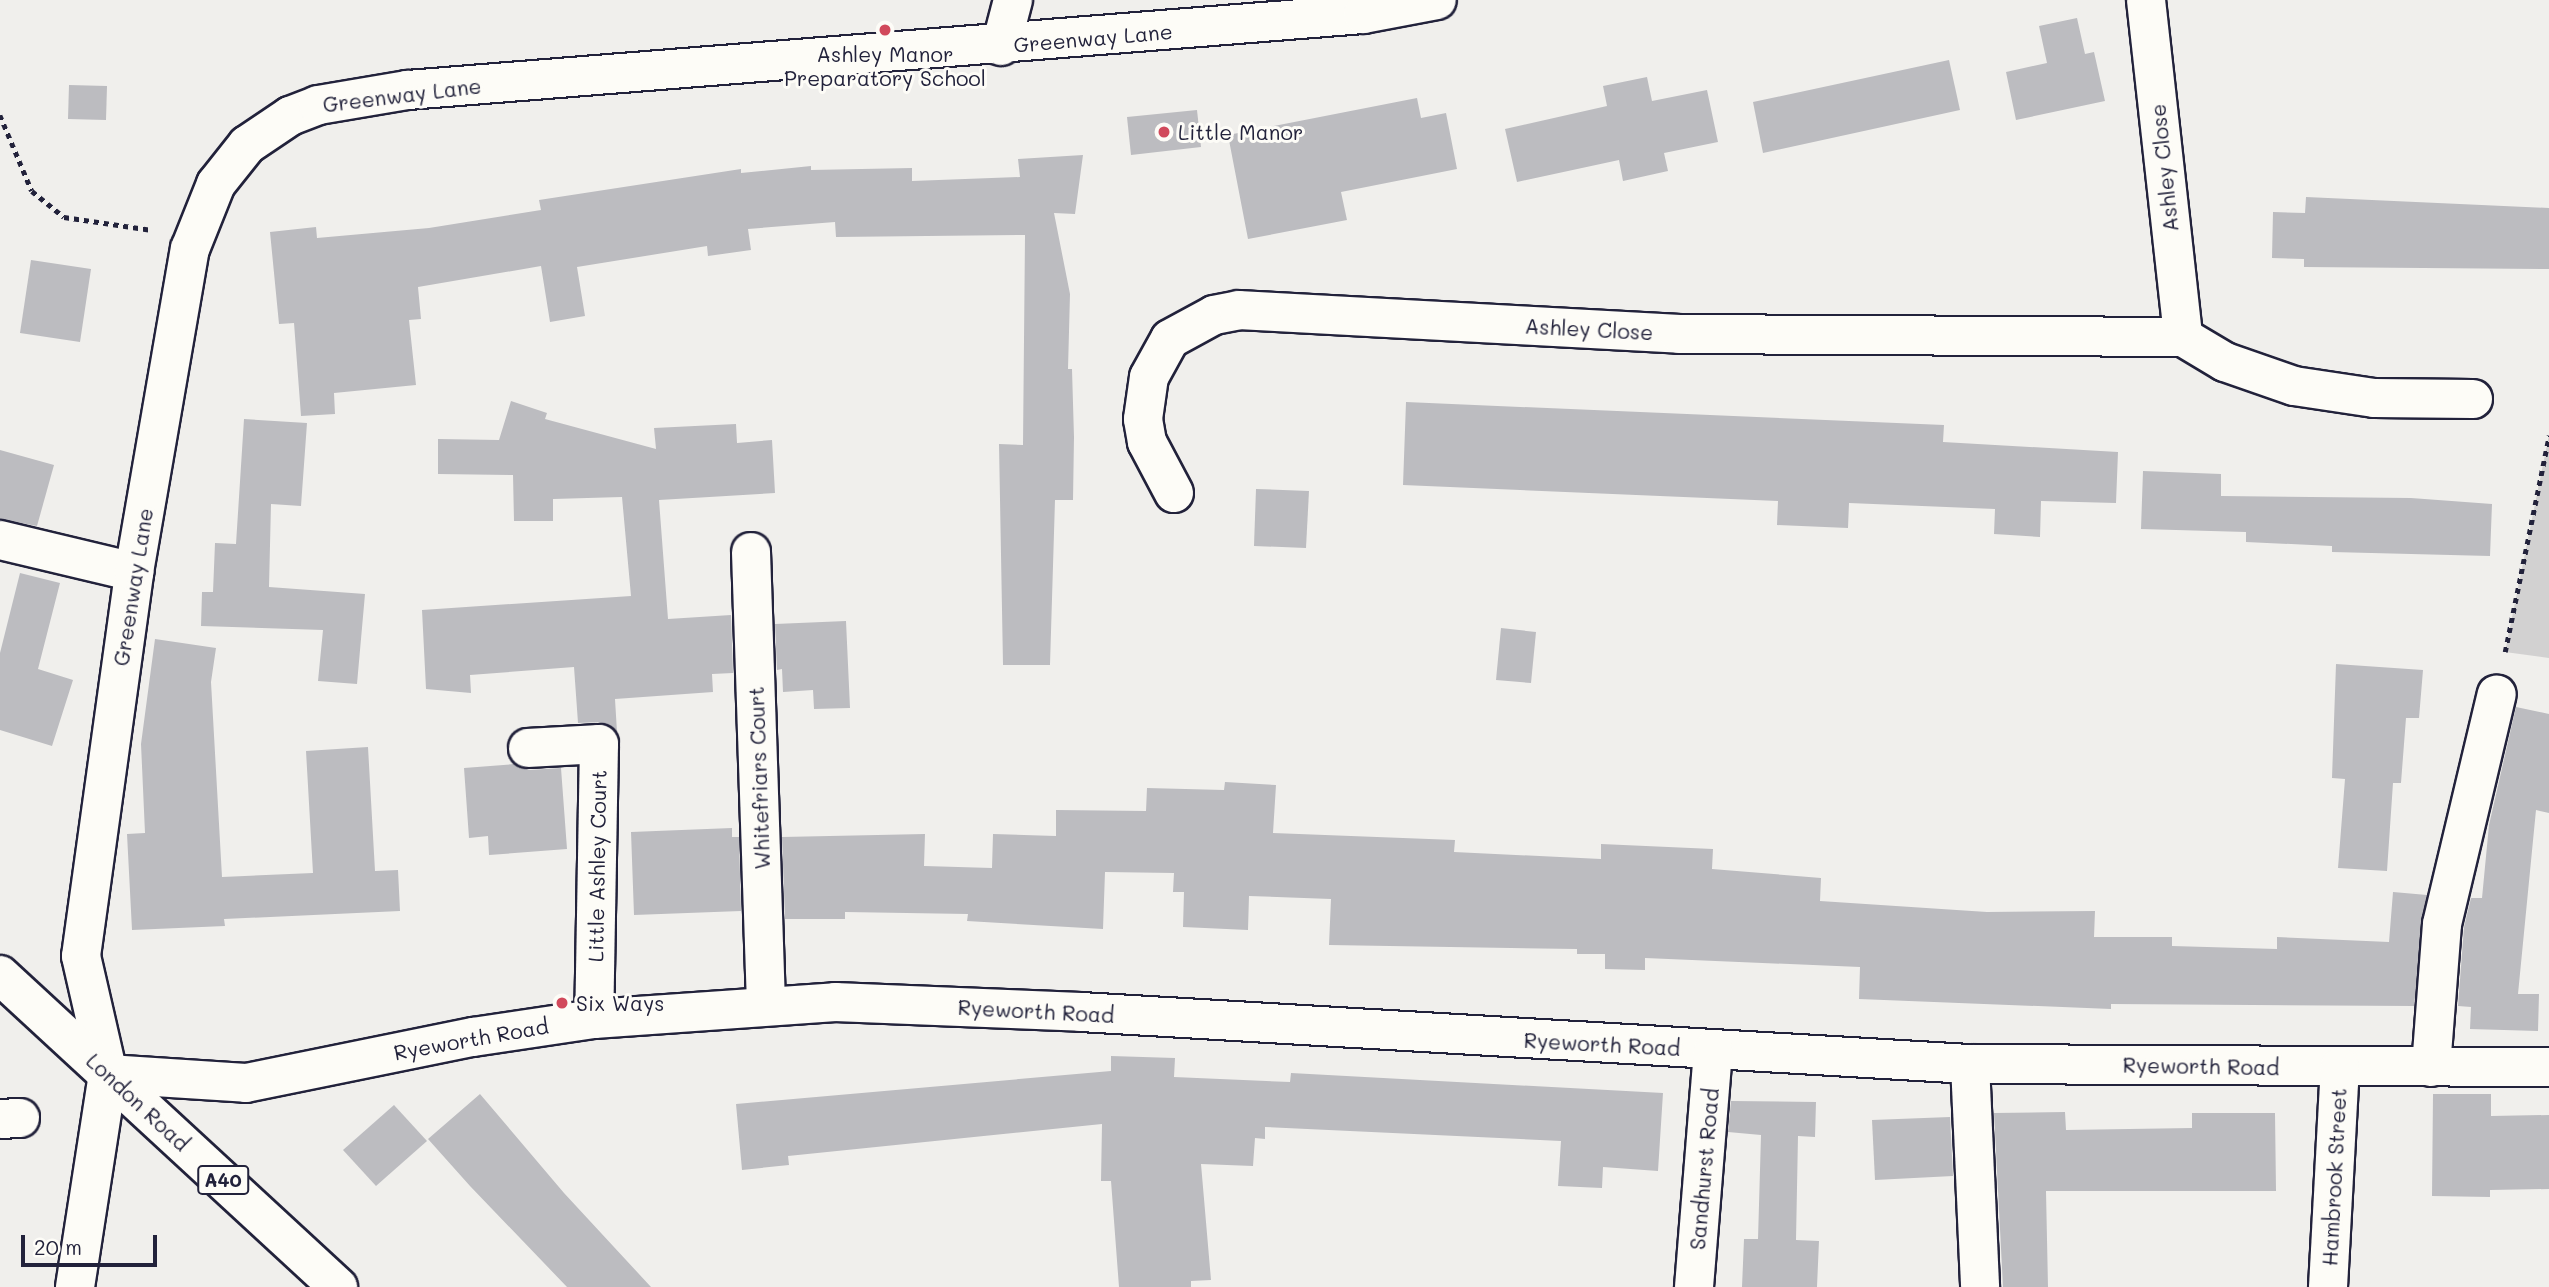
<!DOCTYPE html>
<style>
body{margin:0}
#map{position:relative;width:2549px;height:1287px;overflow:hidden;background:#f0efec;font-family:Mali,sans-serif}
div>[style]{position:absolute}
.green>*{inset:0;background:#d2d1d1}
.building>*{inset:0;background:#bcbcc0}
.path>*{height:4.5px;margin-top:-2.25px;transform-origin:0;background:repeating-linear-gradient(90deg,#22223b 0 5px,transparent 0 10px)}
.roads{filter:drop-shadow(2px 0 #22223b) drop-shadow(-2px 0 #22223b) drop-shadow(0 2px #22223b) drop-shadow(0 -2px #22223b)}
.minor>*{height:38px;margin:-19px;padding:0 19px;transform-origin:19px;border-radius:19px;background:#fdfcf7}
.highway>*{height:38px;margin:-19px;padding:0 19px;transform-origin:19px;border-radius:19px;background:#fdfcf7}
.dots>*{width:19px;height:19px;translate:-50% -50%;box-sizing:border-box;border:4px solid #fdfcf7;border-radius:50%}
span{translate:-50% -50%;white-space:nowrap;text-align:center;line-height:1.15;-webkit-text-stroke:6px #fdfcf7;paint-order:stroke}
.shield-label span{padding:2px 5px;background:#fdfcf7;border:2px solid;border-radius:5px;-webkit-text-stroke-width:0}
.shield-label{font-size:19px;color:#22223b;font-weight:700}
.street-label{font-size:21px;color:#22223b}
.poi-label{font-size:21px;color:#22223b}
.left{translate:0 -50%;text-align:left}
.scale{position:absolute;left:21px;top:1235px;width:136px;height:32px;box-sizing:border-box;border:4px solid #22223b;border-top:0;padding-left:9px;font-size:21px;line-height:24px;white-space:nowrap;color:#22223b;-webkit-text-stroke:5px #fdfcf7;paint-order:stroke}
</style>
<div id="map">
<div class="green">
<div style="clip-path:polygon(2549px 435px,2549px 658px,2505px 652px)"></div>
</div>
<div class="building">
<div style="clip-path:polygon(2077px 18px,2085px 54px,2094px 52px,2105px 101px,2016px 120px,2006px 72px,2047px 63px,2039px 26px)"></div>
<div style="clip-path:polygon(1949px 60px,1960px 110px,1763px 153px,1753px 102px)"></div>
<div style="clip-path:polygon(1647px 77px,1652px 101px,1707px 90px,1718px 142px,1664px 153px,1668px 171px,1623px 181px,1619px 160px,1517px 182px,1505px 129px,1607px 106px,1603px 86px)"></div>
<div style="clip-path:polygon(69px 85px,107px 86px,106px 120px,68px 119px)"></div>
<div style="clip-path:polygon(1417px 98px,1421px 118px,1446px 113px,1457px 169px,1341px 192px,1347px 220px,1248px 239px,1228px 135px)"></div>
<div style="clip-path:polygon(1197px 110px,1201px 147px,1131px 155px,1127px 117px)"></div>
<div style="clip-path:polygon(1083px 155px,1075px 214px,1054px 213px,1070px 294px,1068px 369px,1072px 369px,1074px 437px,1073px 500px,1055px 500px,1050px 665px,1003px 665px,999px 444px,1023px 445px,1025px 235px,836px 237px,835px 222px,748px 229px,751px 250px,708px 256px,707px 246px,577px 267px,585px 316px,550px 322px,541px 266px,418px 287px,421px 319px,409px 320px,416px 385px,334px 393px,335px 414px,301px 416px,294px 323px,279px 324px,270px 232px,316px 227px,317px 238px,429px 228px,541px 210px,539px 200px,741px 169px,741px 173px,811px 166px,811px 170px,912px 168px,912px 181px,1020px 177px,1018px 159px)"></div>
<div style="clip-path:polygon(2306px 197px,2549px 208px,2549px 269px,2304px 267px,2304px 259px,2272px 258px,2273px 212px,2305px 213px)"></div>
<div style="clip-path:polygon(31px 260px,91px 269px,80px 342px,20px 333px)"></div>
<div style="clip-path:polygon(511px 401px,547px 413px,545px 419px,656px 449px,654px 428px,736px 424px,737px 443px,772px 440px,775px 493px,659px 500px,668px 619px,731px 615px,733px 673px,712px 674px,713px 692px,615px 699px,617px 732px,598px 722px,578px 723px,574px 667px,470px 675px,471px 693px,426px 689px,422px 610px,631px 596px,622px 497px,553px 499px,553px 521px,514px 521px,513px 475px,438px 474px,438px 439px,499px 440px)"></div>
<div style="clip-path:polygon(1406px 402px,1944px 425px,1943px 442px,2118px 452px,2116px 503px,2041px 501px,2040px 537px,1994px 534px,1995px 509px,1849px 503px,1848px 528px,1777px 525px,1778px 501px,1403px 485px)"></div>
<div style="clip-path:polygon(244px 419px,307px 423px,301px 506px,271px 504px,269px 587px,365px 594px,357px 684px,318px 681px,323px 630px,201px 626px,202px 592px,213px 592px,215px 543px,236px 544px)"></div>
<div style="clip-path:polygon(0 450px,54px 465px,37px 526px,0 519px)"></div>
<div style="clip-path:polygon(2143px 471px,2221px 474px,2221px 496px,2411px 498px,2492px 504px,2490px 556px,2332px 552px,2332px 546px,2246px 542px,2246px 532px,2141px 529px)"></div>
<div style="clip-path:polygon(1256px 489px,1309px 491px,1306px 548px,1254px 546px)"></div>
<div style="clip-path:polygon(20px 573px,60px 583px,38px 669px,73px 680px,52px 746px,0 730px,0 653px)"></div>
<div style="clip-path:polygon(846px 621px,850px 708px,814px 709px,813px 690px,783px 692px,782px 669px,777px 670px,775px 624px)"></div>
<div style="clip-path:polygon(1501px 628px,1536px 632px,1531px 683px,1496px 680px)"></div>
<div style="clip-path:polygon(155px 639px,216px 648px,211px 682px,222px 877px,313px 873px,306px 751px,368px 747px,375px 871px,398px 870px,400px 911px,224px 919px,225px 926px,132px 930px,127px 834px,145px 833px,141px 744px)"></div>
<div style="clip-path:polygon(2336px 664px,2423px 670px,2419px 718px,2406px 718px,2401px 783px,2393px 783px,2387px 871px,2338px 868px,2345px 779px,2332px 778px)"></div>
<div style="clip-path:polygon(2516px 707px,2549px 714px,2549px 813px,2536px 810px,2518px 994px,2539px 994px,2538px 1031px,2470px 1029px,2471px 1007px,2458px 1006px,2464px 927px,2471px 898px,2482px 898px,2489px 825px)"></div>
<div style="clip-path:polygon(515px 764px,529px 770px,561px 768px,567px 849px,489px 855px,488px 836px,469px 838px,464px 768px)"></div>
<div style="clip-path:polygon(1225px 782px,1276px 785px,1273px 833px,1455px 840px,1454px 852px,1601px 859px,1601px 844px,1713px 849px,1712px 869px,1821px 878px,1820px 901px,1987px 912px,2095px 911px,2094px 937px,2172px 937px,2172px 946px,2277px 949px,2277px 937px,2389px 942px,2393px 892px,2427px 895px,2414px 1006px,2111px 1004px,2111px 1009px,1859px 999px,1860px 967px,1645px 958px,1645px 970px,1605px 969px,1605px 954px,1577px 954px,1577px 949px,1329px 945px,1331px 899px,1249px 896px,1248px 930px,1183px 927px,1184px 892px,1173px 892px,1174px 873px,1105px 872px,1103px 929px,967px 921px,968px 914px,845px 912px,845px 919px,785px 919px,782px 837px,925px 834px,924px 866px,992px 868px,993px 834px,1056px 836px,1056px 810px,1146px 811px,1147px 788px,1224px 790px)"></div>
<div style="clip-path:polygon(732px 828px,732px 837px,739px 837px,741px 911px,634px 915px,631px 832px)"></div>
<div style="clip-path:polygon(1111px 1056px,1175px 1058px,1174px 1077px,1290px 1082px,1291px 1073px,1663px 1093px,1658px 1171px,1603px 1167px,1602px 1188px,1558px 1186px,1561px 1141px,1265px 1127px,1265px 1139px,1255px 1138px,1253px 1166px,1201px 1164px,1211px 1280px,1191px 1281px,1191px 1287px,1119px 1287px,1111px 1181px,1101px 1181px,1102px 1124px,788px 1156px,789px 1165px,742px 1170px,736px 1104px,1111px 1071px)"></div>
<div style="clip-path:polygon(480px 1094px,564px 1193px,651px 1287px,567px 1287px,470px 1186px,428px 1139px)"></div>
<div style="clip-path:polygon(2433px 1094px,2491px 1094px,2491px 1116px,2549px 1115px,2549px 1189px,2490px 1190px,2490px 1197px,2432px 1196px)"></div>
<div style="clip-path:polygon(1731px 1101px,1816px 1102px,1815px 1137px,1798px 1136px,1796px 1240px,1819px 1241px,1817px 1287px,1742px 1287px,1744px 1239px,1758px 1239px,1761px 1135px,1728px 1132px)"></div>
<div style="clip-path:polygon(394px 1105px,427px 1141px,376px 1186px,343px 1150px)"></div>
<div style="clip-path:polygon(2065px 1112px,2066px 1130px,2192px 1128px,2192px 1113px,2275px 1113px,2276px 1191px,2046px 1191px,2048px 1287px,2003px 1287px,1994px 1113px)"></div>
<div style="clip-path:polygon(1950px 1117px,1953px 1176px,1875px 1180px,1872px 1120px)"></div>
</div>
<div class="path">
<div style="left:0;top:115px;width:82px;rotate:67.2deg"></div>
<div style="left:32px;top:191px;width:41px;rotate:39.1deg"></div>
<div style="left:64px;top:217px;width:89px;rotate:8.4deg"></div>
<div style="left:2505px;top:652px;width:221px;rotate:-78.5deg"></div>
</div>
<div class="roads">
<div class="minor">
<div style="left:2146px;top:0;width:339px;rotate:83.7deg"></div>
<div style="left:1001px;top:46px;width:48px;rotate:-75.4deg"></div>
<div style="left:1174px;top:493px;width:58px;rotate:-117.9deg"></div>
<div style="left:1147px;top:442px;width:23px;rotate:-100deg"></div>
<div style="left:1143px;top:419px;width:42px;rotate:-81.9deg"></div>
<div style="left:1149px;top:377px;width:43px;rotate:-61.1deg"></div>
<div style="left:1170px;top:339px;width:50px;rotate:-28.6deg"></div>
<div style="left:1214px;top:315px;width:25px;rotate:-11deg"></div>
<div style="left:1239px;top:310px;width:441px;rotate:3.1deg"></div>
<div style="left:1679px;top:334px;width:504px;rotate:0.34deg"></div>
<div style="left:2183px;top:337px;width:49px;rotate:30.8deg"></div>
<div style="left:2225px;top:362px;width:73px;rotate:19.2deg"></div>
<div style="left:2294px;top:386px;width:81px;rotate:8.5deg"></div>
<div style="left:2374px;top:398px;width:99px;rotate:0.6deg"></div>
<div style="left:0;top:540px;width:138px;rotate:13.4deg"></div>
<div style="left:751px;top:552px;width:453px;rotate:88.1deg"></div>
<div style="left:528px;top:748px;width:71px;rotate:-3.2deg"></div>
<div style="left:599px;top:744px;width:275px;rotate:91deg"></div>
<div style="left:1970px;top:1064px;width:223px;rotate:87.4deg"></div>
<div style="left:2431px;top:1067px;width:143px;rotate:-85.6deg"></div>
<div style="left:2442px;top:924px;width:236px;rotate:-76.6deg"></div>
<div style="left:108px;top:1074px;width:138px;rotate:3.7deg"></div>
<div style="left:246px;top:1083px;width:232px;rotate:-11.5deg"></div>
<div style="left:473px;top:1037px;width:122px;rotate:-8.5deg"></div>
<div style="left:594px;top:1019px;width:242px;rotate:-4deg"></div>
<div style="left:835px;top:1002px;width:246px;rotate:2.3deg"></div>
<div style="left:1081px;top:1012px;width:891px;rotate:3.35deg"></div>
<div style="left:1970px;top:1064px;width:579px;rotate:0.3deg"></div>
<div style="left:0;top:1119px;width:20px;rotate:-3deg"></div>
<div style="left:75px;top:1287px;width:216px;rotate:-81.2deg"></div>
<div style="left:108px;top:1074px;width:121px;rotate:-102.9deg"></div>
<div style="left:81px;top:956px;width:388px;rotate:-82.1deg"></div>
<div style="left:134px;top:572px;width:328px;rotate:-80.2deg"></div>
<div style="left:190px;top:249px;width:70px;rotate:-68.2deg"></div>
<div style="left:216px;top:184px;width:50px;rotate:-51.5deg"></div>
<div style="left:247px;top:145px;width:52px;rotate:-34deg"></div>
<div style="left:290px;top:116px;width:30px;rotate:-21deg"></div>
<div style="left:318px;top:105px;width:91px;rotate:-9.5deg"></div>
<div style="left:408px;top:90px;width:958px;rotate:-4.55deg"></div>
<div style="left:1363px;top:14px;width:75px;rotate:-10.7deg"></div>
<div style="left:1694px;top:1287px;width:238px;rotate:-85.4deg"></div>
<div style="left:2328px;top:1287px;width:220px;rotate:-86.9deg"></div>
</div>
<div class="highway">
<div style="left:0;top:975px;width:460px;rotate:42.7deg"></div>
</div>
</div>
<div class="dots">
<div style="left:885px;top:30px;background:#d1495b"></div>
<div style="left:1164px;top:132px;background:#d1495b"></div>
<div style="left:562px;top:1003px;background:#d1495b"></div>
</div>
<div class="shield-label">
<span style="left:223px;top:1180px">A40</span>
</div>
<div class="street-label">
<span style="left:1093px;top:38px;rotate:-5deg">Greenway Lane</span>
<span style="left:402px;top:95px;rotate:-7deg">Greenway Lane</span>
<span style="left:2164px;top:168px;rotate:-96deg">Ashley Close</span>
<span style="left:1589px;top:329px;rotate:3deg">Ashley Close</span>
<span style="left:133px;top:587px;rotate:-81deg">Greenway Lane</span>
<span style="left:759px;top:778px;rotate:-92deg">Whitefriars Court</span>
<span style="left:597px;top:866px;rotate:-89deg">Little Ashley Court</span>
<span style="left:1036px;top:1011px;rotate:3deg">Ryeworth Road</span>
<span style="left:471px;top:1039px;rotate:-10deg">Ryeworth Road</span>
<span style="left:1602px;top:1044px;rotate:3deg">Ryeworth Road</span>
<span style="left:2201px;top:1066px;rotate:1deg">Ryeworth Road</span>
<span style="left:138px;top:1102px;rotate:43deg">London Road</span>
<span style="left:1704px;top:1169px;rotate:-85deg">Sandhurst Road</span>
<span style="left:2334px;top:1177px;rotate:-87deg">Hambrook Street</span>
</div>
<div class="poi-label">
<span style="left:885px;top:66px">Ashley Manor<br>Preparatory School</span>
<span class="left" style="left:1178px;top:132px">Little Manor</span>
<span class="left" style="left:576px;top:1003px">Six Ways</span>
</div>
<div class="scale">20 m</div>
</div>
